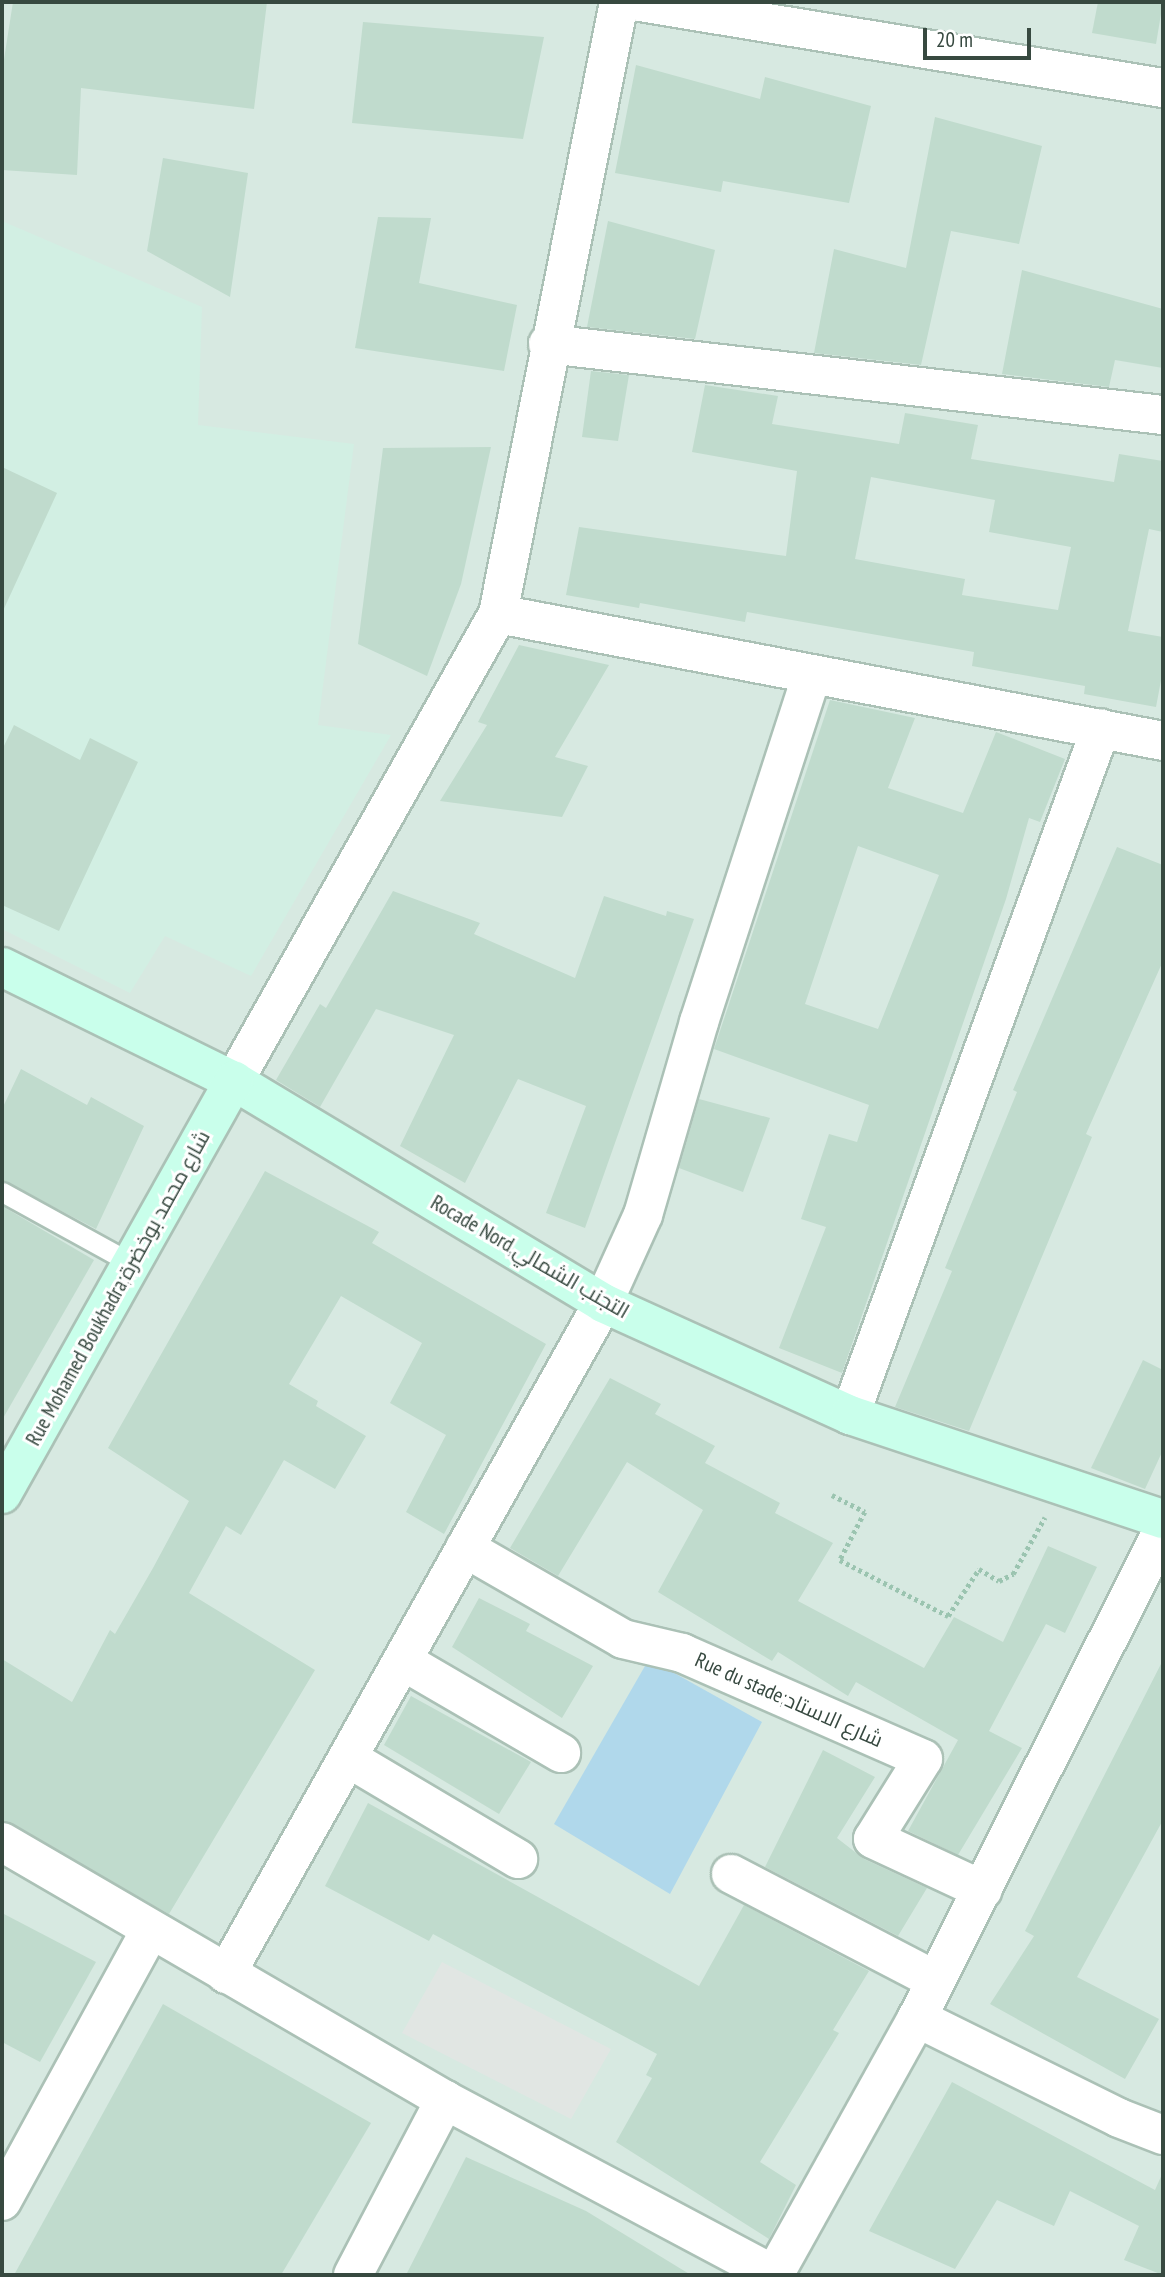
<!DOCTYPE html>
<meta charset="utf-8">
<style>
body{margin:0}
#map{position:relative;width:1165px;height:2277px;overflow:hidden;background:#e9f5f0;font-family:"PT Sans Narrow",Cairo,sans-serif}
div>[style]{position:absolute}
.residential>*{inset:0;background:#d7e9e1}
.education>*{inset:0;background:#d2efe3}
.green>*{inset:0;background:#b0d8eb}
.parking>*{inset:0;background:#e1e6e3}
.building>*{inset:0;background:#c0dbcd}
.path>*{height:4.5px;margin-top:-2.25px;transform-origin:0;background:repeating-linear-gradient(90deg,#9bc4b0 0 3.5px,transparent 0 7px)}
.roads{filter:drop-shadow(2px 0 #abc1b6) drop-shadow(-2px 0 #abc1b6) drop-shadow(0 2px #abc1b6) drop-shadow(0 -2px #abc1b6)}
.lane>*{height:19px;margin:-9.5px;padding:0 9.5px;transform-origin:9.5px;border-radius:9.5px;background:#fff}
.street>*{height:38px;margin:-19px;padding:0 19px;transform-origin:19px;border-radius:19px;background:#fff}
.secondary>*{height:38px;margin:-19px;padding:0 19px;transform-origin:19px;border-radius:19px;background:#c9ffeb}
span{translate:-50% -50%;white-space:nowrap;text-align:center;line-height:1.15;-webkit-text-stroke:6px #fff;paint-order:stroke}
.street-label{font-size:21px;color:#374940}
.frame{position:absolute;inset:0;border:4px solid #374940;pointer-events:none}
.scale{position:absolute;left:923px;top:28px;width:108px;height:32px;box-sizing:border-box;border:4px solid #374940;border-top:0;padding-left:9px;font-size:21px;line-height:24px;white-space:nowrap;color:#374940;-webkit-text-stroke:5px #fff;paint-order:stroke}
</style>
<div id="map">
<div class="residential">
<div style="clip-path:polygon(2px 2px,1163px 2px,1163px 2275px,2px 2275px)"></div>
</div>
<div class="education">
<div style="clip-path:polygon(2px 221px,202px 307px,198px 425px,354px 444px,318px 725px,391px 735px,251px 976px,165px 936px,130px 993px,2px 929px)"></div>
</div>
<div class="green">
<div style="clip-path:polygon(649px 1659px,762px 1722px,670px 1894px,554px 1824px)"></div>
</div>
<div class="parking">
<div style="clip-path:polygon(442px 1962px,611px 2049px,571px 2119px,402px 2033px)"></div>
</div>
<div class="building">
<div style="clip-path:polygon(13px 2px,267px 2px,254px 109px,81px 88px,77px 175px,2px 170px,2px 72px)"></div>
<div style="clip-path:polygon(1098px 2px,1163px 2px,1156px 44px,1092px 33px)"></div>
<div style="clip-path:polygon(363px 22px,544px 37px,523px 139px,352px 123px)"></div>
<div style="clip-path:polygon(636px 65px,760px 99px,765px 77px,871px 106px,849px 203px,723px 181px,721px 192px,615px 173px)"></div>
<div style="clip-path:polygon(935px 117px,1042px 146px,1019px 244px,951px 231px,921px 365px,814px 353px,834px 249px,906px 268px)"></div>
<div style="clip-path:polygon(163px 158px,248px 173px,230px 297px,147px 251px)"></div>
<div style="clip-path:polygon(378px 217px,431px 218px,419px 283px,517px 305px,504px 371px,355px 348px)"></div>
<div style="clip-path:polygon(608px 221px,715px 250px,695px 339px,587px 327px)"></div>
<div style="clip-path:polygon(1022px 270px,1163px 309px,1163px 368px,1115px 360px,1109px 387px,1002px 374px)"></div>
<div style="clip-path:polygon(591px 371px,629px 375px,618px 441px,582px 437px)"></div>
<div style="clip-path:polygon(evenodd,705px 385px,778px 396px,772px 424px,899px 444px,905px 413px,978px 425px,971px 459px,1114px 482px,1119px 454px,1163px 461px,1163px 532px,1149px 529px,1128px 631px,1163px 637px,1163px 670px,1156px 707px,1084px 694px,1085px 686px,972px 666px,974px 652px,747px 612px,745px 622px,640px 603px,639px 608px,566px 595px,579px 527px,786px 556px,797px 471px,692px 452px,705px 385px,871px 477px,995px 500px,989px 532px,1071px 547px,1058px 610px,962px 595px,965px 579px,855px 559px,871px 477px)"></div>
<div style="clip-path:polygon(491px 447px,461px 584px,427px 676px,358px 644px,383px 448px)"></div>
<div style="clip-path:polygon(2px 467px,57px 493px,2px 613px)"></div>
<div style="clip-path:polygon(519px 645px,609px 665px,555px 757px,588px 766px,562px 817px,440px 801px,487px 725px,478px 722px)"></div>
<div style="clip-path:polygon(evenodd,830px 700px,915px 718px,888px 788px,963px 813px,996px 732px,1065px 759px,1040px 822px,1029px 818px,1006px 899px,842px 1373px,779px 1348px,826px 1227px,801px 1219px,829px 1134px,857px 1142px,869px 1105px,714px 1049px,830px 700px,858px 846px,939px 875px,878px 1029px,805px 1004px,858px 846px)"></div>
<div style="clip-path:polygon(14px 725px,80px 760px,90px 738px,138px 762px,59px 931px,2px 905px,2px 750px)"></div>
<div style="clip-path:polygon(1117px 847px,1163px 865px,1163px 961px,1086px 1134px,1092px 1137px,969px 1431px,895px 1407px,952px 1271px,945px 1268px,1017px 1092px,1013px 1090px)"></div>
<div style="clip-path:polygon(393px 891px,480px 923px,474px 934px,575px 978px,604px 896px,666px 916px,667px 911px,694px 919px,585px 1228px,546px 1213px,586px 1106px,518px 1079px,465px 1183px,400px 1146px,454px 1035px,376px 1009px,320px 1107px,276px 1080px,320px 1004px,326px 1008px)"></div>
<div style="clip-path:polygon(21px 1069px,87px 1105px,91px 1097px,144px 1126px,96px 1229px,2px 1180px,2px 1109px)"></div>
<div style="clip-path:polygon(699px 1099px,770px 1118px,743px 1192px,679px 1168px)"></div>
<div style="clip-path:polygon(265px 1171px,379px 1232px,372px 1243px,546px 1344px,444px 1534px,406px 1512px,446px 1435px,390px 1403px,422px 1343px,341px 1296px,289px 1384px,318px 1401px,316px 1406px,366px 1436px,335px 1489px,284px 1460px,241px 1535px,226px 1526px,189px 1593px,315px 1670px,169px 1914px,2px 1820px,2px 1659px,72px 1702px,110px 1630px,115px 1634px,153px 1568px,189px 1501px,108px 1448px)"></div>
<div style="clip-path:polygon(2px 1206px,94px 1260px,2px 1420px)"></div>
<div style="clip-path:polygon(1143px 1360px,1163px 1370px,1163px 1450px,1145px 1489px,1091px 1468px)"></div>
<div style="clip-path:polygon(610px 1378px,661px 1404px,655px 1414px,715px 1446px,705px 1463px,780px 1503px,775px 1513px,833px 1543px,798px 1601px,924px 1668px,954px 1617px,1003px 1642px,1048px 1546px,1097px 1567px,1065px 1633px,1046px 1624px,989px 1731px,1022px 1748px,958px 1855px,908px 1831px,958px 1740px,856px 1682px,848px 1696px,778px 1652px,772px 1661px,658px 1592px,703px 1510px,627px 1462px,558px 1576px,510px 1548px)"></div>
<div style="clip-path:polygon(479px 1598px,530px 1624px,526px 1631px,593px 1666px,562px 1718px,452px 1647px)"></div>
<div style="clip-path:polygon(1163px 1660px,1163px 1820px,1077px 1977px,1159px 2019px,1125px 2079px,990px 2004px,1034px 1936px,1025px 1931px)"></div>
<div style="clip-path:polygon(411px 1696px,531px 1762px,499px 1814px,384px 1745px)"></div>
<div style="clip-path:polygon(823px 1750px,875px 1777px,837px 1838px,864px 1859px,927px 1888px,898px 1936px,765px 1867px)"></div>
<div style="clip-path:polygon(368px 1803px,699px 1986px,744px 1905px,869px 1971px,833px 2030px,839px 2033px,760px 2162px,796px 2185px,769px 2239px,616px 2142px,652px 2078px,646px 2075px,657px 2054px,433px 1934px,429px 1941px,325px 1886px)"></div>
<div style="clip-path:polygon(2px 1913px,96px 1962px,40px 2062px,2px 2042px)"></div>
<div style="clip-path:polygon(163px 2004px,371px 2123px,281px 2275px,14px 2275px)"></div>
<div style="clip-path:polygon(952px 2082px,1155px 2190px,1163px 2172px,1163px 2275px,1124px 2260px,1139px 2226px,1070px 2191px,1054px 2226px,997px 2200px,955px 2269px,869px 2231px)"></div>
<div style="clip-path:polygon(466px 2157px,586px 2211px,691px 2275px,406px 2275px)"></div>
</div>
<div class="path">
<div style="left:832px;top:1495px;width:37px;rotate:27deg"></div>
<div style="left:865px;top:1512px;width:54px;rotate:117.5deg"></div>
<div style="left:840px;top:1560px;width:122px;rotate:27.4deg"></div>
<div style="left:948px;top:1616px;width:56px;rotate:-56.6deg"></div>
<div style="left:979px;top:1569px;width:23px;rotate:31deg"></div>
<div style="left:999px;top:1581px;width:16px;rotate:-27deg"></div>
<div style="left:1013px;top:1574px;width:65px;rotate:-60.7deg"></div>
</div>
<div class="roads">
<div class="lane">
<div style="left:2px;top:1192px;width:149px;rotate:28.8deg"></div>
</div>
<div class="street">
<div style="left:619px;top:2px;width:624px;rotate:101.18deg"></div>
<div style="left:498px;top:614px;width:677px;rotate:10.81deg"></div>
<div style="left:640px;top:2px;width:530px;rotate:9.34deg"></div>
<div style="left:548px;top:344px;width:619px;rotate:6.59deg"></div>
<div style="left:234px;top:1081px;width:536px;rotate:-60.52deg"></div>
<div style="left:850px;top:1415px;width:731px;rotate:-69.93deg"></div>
<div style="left:465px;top:1548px;width:182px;rotate:29.9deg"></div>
<div style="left:623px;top:1639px;width:61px;rotate:13.3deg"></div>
<div style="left:682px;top:1653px;width:263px;rotate:23.7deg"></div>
<div style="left:923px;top:1759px;width:94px;rotate:122deg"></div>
<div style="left:873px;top:1839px;width:121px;rotate:24.9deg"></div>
<div style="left:403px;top:1661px;width:183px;rotate:30.2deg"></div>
<div style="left:348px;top:1758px;width:198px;rotate:30.7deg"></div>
<div style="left:2px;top:1842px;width:513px;rotate:30.22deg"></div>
<div style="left:445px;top:2100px;width:373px;rotate:28deg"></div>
<div style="left:774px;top:2275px;width:294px;rotate:-60.9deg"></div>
<div style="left:917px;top:2018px;width:546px;rotate:-63.25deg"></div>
<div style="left:731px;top:1874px;width:230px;rotate:27.5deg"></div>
<div style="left:226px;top:1974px;width:770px;rotate:-60.67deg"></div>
<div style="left:603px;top:1303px;width:97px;rotate:-65.6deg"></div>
<div style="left:643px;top:1215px;width:201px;rotate:-73.8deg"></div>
<div style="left:699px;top:1022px;width:365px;rotate:-72deg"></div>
<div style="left:917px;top:2018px;width:225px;rotate:26.3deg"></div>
<div style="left:1119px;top:2118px;width:47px;rotate:21.1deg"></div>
<div style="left:2px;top:2201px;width:308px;rotate:-61.3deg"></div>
<div style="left:353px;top:2275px;width:198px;rotate:-62.3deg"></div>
</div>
<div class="secondary">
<div style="left:2px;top:967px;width:258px;rotate:26.2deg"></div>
<div style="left:234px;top:1081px;width:431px;rotate:31deg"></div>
<div style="left:603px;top:1303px;width:271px;rotate:24.4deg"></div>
<div style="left:850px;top:1415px;width:330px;rotate:18.4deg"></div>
<div style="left:2px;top:1494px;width:474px;rotate:-60.7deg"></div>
</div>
</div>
<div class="street-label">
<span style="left:530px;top:1257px;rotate:30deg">Rocade Nord,التجنب الشمالي</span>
<span style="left:118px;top:1288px;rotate:-61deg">Rue Mohamed Boukhadra;شارع محمد بوخضرة</span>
<span style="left:789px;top:1700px;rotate:24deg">Rue du stade;شارع الاستاد</span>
</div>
<div class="frame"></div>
<div class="scale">20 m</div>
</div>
